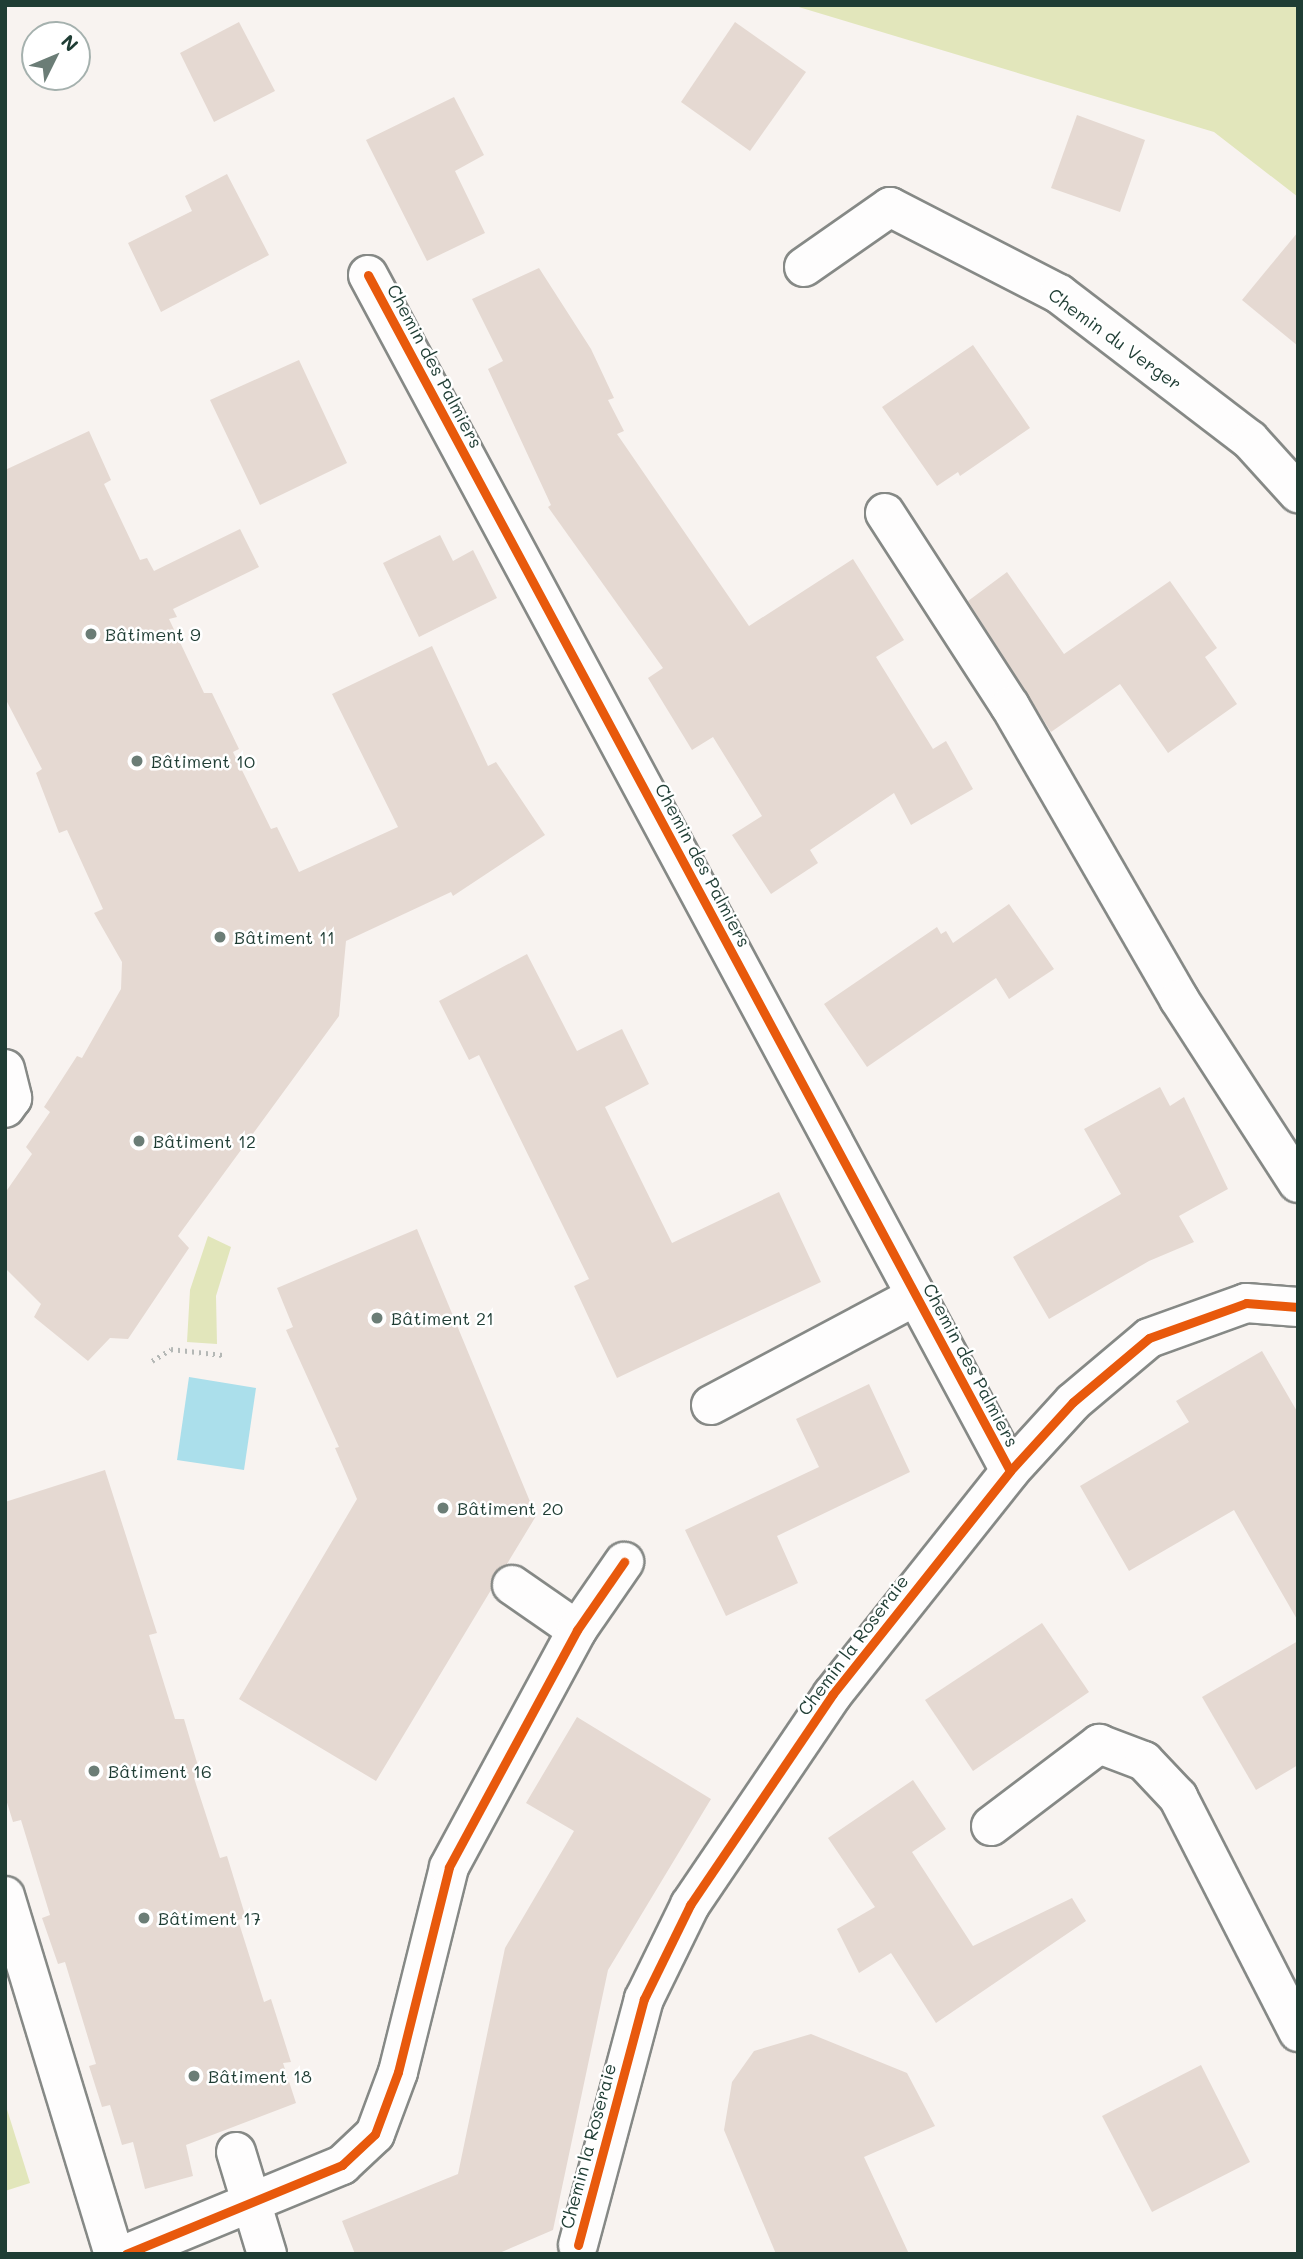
<!DOCTYPE html>
<meta charset="utf-8">
<style>
body{margin:0}
#map{position:relative;width:1303px;height:2259px;overflow:hidden;background:#f8f3f0;font-family:Mali,sans-serif}
div>[style]{position:absolute}
.green>*{inset:0;background:#e2e6bb}
.water>*{inset:0;background:#abdfeb}
.building>*{inset:0;background:#e5d9d2}
.path>*{height:4.5px;margin-top:-2.25px;transform-origin:0;background:repeating-linear-gradient(90deg,#b5b8b6 0 2px,transparent 0 7px)}
.roads{filter:drop-shadow(2px 0 #868986) drop-shadow(-2px 0 #868986) drop-shadow(0 2px #868986) drop-shadow(0 -2px #868986)}
.minor>*{height:38px;margin:-19px;padding:0 19px;transform-origin:19px;border-radius:19px;background:#fefdfd}
.cycleway>*{height:9px;margin:-4.5px;padding:0 4.5px;transform-origin:4.5px;border-radius:4.5px;background:#e8590c}
.dots>*{width:19px;height:19px;translate:-50% -50%;box-sizing:border-box;border:4px solid #fff;border-radius:50%}
span{translate:-50% -50%;white-space:nowrap;text-align:center;line-height:1.15;-webkit-text-stroke:5px #fff;paint-order:stroke}
.street-label{font-size:18px;color:#1f3d34}
.poi-label{font-size:18px;color:#1f3d34}
.left{translate:0 -50%;text-align:left}
.frame{position:absolute;inset:0;border:7px solid #1f3d34;pointer-events:none}
.north{position:absolute;left:21px;top:21px;width:70px;height:70px;box-sizing:border-box;background:#fff;border:2px solid #a5b1ae;border-radius:50%;rotate:47deg;font-size:19px;font-weight:700;line-height:28px;text-align:center;color:#1f3d34}
.north::after{content:'';display:block;margin:auto;width:24px;height:32px;background:#6b7d76;clip-path:polygon(50% 0,100% 100%,50% 72%,0 100%)}
</style>
<div id="map">
<div class="green">
<div style="clip-path:polygon(792px 5px,1298px 5px,1298px 197px,1214px 132px)"></div>
<div style="clip-path:polygon(208px 1236px,231px 1247px,216px 1296px,217px 1344px,187px 1342px,190px 1290px)"></div>
<div style="clip-path:polygon(5px 2103px,30px 2183px,5px 2191px)"></div>
</div>
<div class="water">
<div style="clip-path:polygon(189px 1377px,256px 1388px,244px 1470px,177px 1460px)"></div>
</div>
<div class="building">
<div style="clip-path:polygon(239px 22px,275px 91px,214px 122px,180px 53px)"></div>
<div style="clip-path:polygon(735px 22px,806px 72px,750px 151px,681px 102px)"></div>
<div style="clip-path:polygon(454px 97px,484px 155px,455px 171px,485px 233px,427px 261px,366px 140px)"></div>
<div style="clip-path:polygon(1077px 115px,1145px 140px,1120px 212px,1051px 188px)"></div>
<div style="clip-path:polygon(227px 174px,269px 255px,161px 312px,128px 243px,192px 211px,185px 196px)"></div>
<div style="clip-path:polygon(1298px 232px,1298px 346px,1242px 300px)"></div>
<div style="clip-path:polygon(539px 268px,591px 349px,614px 398px,608px 400px,624px 431px,617px 434px,749px 626px,853px 559px,904px 640px,876px 657px,933px 749px,946px 741px,973px 789px,911px 825px,894px 793px,810px 850px,818px 863px,771px 894px,732px 835px,762px 816px,713px 737px,692px 750px,648px 678px,663px 668px,548px 507px,551px 505px,488px 369px,503px 361px,472px 299px)"></div>
<div style="clip-path:polygon(973px 345px,1030px 428px,960px 476px,958px 472px,937px 486px,882px 407px)"></div>
<div style="clip-path:polygon(299px 360px,347px 463px,260px 505px,210px 400px)"></div>
<div style="clip-path:polygon(89px 431px,111px 480px,104px 484px,140px 560px,147px 558px,154px 571px,240px 529px,259px 567px,173px 609px,177px 617px,169px 619px,204px 693px,212px 693px,239px 749px,233px 752px,271px 829px,277px 827px,299px 872px,398px 827px,332px 694px,432px 646px,488px 766px,496px 762px,545px 835px,453px 896px,451px 892px,346px 941px,339px 1016px,178px 1236px,189px 1248px,128px 1339px,110px 1338px,88px 1361px,34px 1317px,41px 1304px,5px 1268px,5px 1193px,32px 1154px,26px 1147px,50px 1112px,44px 1107px,77px 1056px,82px 1058px,121px 989px,122px 962px,94px 913px,103px 909px,67px 830px,59px 833px,36px 773px,42px 769px,5px 698px,5px 470px)"></div>
<div style="clip-path:polygon(440px 535px,453px 561px,473px 550px,497px 598px,419px 637px,383px 563px)"></div>
<div style="clip-path:polygon(1007px 572px,1064px 654px,1170px 581px,1217px 648px,1205px 657px,1237px 704px,1168px 753px,1120px 684px,1051px 732px,968px 601px)"></div>
<div style="clip-path:polygon(1009px 904px,1054px 969px,1009px 999px,996px 978px,867px 1067px,824px 1004px,937px 927px,941px 934px,946px 931px,953px 943px)"></div>
<div style="clip-path:polygon(527px 954px,577px 1051px,622px 1029px,649px 1084px,605px 1107px,672px 1243px,779px 1192px,821px 1282px,617px 1378px,574px 1286px,589px 1279px,479px 1055px,469px 1060px,439px 1001px)"></div>
<div style="clip-path:polygon(1160px 1087px,1170px 1106px,1184px 1097px,1228px 1189px,1179px 1216px,1194px 1242px,1149px 1261px,1049px 1319px,1013px 1257px,1121px 1194px,1084px 1129px)"></div>
<div style="clip-path:polygon(417px 1229px,536px 1516px,507px 1564px,494px 1573px,491px 1590px,376px 1781px,239px 1699px,357px 1499px,335px 1448px,339px 1447px,286px 1330px,293px 1327px,277px 1288px)"></div>
<div style="clip-path:polygon(1262px 1351px,1298px 1413px,1298px 1621px,1234px 1510px,1129px 1571px,1080px 1486px,1189px 1422px,1176px 1401px)"></div>
<div style="clip-path:polygon(869px 1384px,910px 1472px,777px 1536px,798px 1583px,726px 1616px,685px 1530px,819px 1467px,796px 1419px)"></div>
<div style="clip-path:polygon(105px 1470px,157px 1633px,149px 1635px,175px 1719px,184px 1719px,201px 1776px,194px 1778px,220px 1858px,227px 1856px,246px 1918px,238px 1920px,264px 2002px,271px 1999px,291px 2062px,283px 2063px,296px 2103px,186px 2145px,193px 2176px,145px 2189px,133px 2142px,122px 2145px,110px 2105px,102px 2107px,89px 2066px,96px 2064px,65px 1962px,58px 1964px,42px 1918px,50px 1915px,21px 1820px,13px 1822px,5px 1796px,5px 1502px)"></div>
<div style="clip-path:polygon(1042px 1623px,1089px 1692px,973px 1771px,925px 1700px)"></div>
<div style="clip-path:polygon(1298px 1641px,1298px 1765px,1256px 1790px,1202px 1697px)"></div>
<div style="clip-path:polygon(577px 1717px,711px 1799px,608px 1970px,553px 2230px,497px 2254px,355px 2254px,342px 2221px,458px 2174px,505px 1948px,574px 1831px,526px 1803px)"></div>
<div style="clip-path:polygon(913px 1780px,946px 1829px,912px 1852px,973px 1946px,1072px 1898px,1086px 1921px,936px 2023px,891px 1953px,859px 1973px,837px 1929px,875px 1907px,828px 1838px)"></div>
<div style="clip-path:polygon(811px 2034px,907px 2073px,935px 2126px,864px 2157px,909px 2254px,776px 2254px,724px 2130px,732px 2082px,754px 2051px)"></div>
<div style="clip-path:polygon(1201px 2065px,1250px 2162px,1152px 2212px,1102px 2116px)"></div>
</div>
<div class="path">
<div style="left:152px;top:1361px;width:22px;rotate:-32deg"></div>
<div style="left:171px;top:1349px;width:52px;rotate:6.6deg"></div>
</div>
<div class="roads">
<div class="minor">
<div style="left:804px;top:267px;width:105px;rotate:-34.9deg"></div>
<div style="left:890px;top:207px;width:190px;rotate:27.2deg"></div>
<div style="left:1059px;top:294px;width:240px;rotate:37.4deg"></div>
<div style="left:1250px;top:440px;width:72px;rotate:47.8deg"></div>
<div style="left:368px;top:275px;width:1357px;rotate:61.77deg"></div>
<div style="left:885px;top:513px;width:230px;rotate:57.1deg"></div>
<div style="left:1010px;top:706px;width:338px;rotate:60deg"></div>
<div style="left:1179px;top:999px;width:219px;rotate:57.1deg"></div>
<div style="left:5px;top:1069px;width:30px;rotate:76deg"></div>
<div style="left:12px;top:1098px;width:12px;rotate:125deg"></div>
<div style="left:711px;top:1405px;width:232px;rotate:-28deg"></div>
<div style="left:512px;top:1585px;width:79px;rotate:34.7deg"></div>
<div style="left:991px;top:1826px;width:136px;rotate:-37.2deg"></div>
<div style="left:1099px;top:1744px;width:48px;rotate:20.7deg"></div>
<div style="left:1144px;top:1761px;width:50px;rotate:46.6deg"></div>
<div style="left:1178px;top:1797px;width:264px;rotate:62.9deg"></div>
<div style="left:5px;top:1896px;width:374px;rotate:73.1deg"></div>
<div style="left:236px;top:2152px;width:107px;rotate:73.1deg"></div>
<div style="left:578px;top:2245px;width:255px;rotate:-75deg"></div>
<div style="left:644px;top:1999px;width:105px;rotate:-63.9deg"></div>
<div style="left:690px;top:1905px;width:254px;rotate:-55.9deg"></div>
<div style="left:832px;top:1695px;width:286px;rotate:-51.5deg"></div>
<div style="left:1010px;top:1471px;width:93px;rotate:-47.6deg"></div>
<div style="left:1073px;top:1402px;width:99px;rotate:-40.1deg"></div>
<div style="left:1149px;top:1338px;width:103px;rotate:-19.8deg"></div>
<div style="left:1246px;top:1303px;width:52px;rotate:4.4deg"></div>
<div style="left:126px;top:2254px;width:234px;rotate:-22.4deg"></div>
<div style="left:342px;top:2165px;width:45px;rotate:-43.2deg"></div>
<div style="left:375px;top:2134px;width:66px;rotate:-69.6deg"></div>
<div style="left:398px;top:2072px;width:211px;rotate:-76deg"></div>
<div style="left:449px;top:1867px;width:269px;rotate:-61.6deg"></div>
<div style="left:577px;top:1630px;width:83px;rotate:-55.3deg"></div>
</div>
</div>
<div class="cycleway">
<div style="left:368px;top:275px;width:1357px;rotate:61.77deg"></div>
<div style="left:578px;top:2245px;width:255px;rotate:-75deg"></div>
<div style="left:644px;top:1999px;width:105px;rotate:-63.9deg"></div>
<div style="left:690px;top:1905px;width:254px;rotate:-55.9deg"></div>
<div style="left:832px;top:1695px;width:286px;rotate:-51.5deg"></div>
<div style="left:1010px;top:1471px;width:93px;rotate:-47.6deg"></div>
<div style="left:1073px;top:1402px;width:99px;rotate:-40.1deg"></div>
<div style="left:1149px;top:1338px;width:103px;rotate:-19.8deg"></div>
<div style="left:1246px;top:1303px;width:52px;rotate:4.4deg"></div>
<div style="left:126px;top:2254px;width:234px;rotate:-22.4deg"></div>
<div style="left:342px;top:2165px;width:45px;rotate:-43.2deg"></div>
<div style="left:375px;top:2134px;width:66px;rotate:-69.6deg"></div>
<div style="left:398px;top:2072px;width:211px;rotate:-76deg"></div>
<div style="left:449px;top:1867px;width:269px;rotate:-61.6deg"></div>
<div style="left:577px;top:1630px;width:83px;rotate:-55.3deg"></div>
</div>
<div class="dots">
<div style="left:91px;top:634px;background:#6b7d76"></div>
<div style="left:137px;top:761px;background:#6b7d76"></div>
<div style="left:220px;top:937px;background:#6b7d76"></div>
<div style="left:139px;top:1141px;background:#6b7d76"></div>
<div style="left:377px;top:1318px;background:#6b7d76"></div>
<div style="left:443px;top:1508px;background:#6b7d76"></div>
<div style="left:94px;top:1771px;background:#6b7d76"></div>
<div style="left:144px;top:1918px;background:#6b7d76"></div>
<div style="left:194px;top:2076px;background:#6b7d76"></div>
</div>
<div class="street-label">
<span style="left:1115px;top:339px;rotate:36deg">Chemin du Verger</span>
<span style="left:435px;top:366px;rotate:62deg">Chemin des Palmiers</span>
<span style="left:703px;top:865px;rotate:62deg">Chemin des Palmiers</span>
<span style="left:971px;top:1365px;rotate:62deg">Chemin des Palmiers</span>
<span style="left:853px;top:1645px;rotate:-53deg">Chemin la Roseraie</span>
<span style="left:588px;top:2146px;rotate:-75deg">Chemin la Roseraie</span>
</div>
<div class="poi-label">
<span class="left" style="left:105px;top:634px">Bâtiment 9</span>
<span class="left" style="left:151px;top:761px">Bâtiment 10</span>
<span class="left" style="left:234px;top:937px">Bâtiment 11</span>
<span class="left" style="left:153px;top:1141px">Bâtiment 12</span>
<span class="left" style="left:391px;top:1318px">Bâtiment 21</span>
<span class="left" style="left:457px;top:1508px">Bâtiment 20</span>
<span class="left" style="left:108px;top:1771px">Bâtiment 16</span>
<span class="left" style="left:158px;top:1918px">Bâtiment 17</span>
<span class="left" style="left:208px;top:2076px">Bâtiment 18</span>
</div>
<div class="frame"></div>
<div class="north">N</div>
</div>
